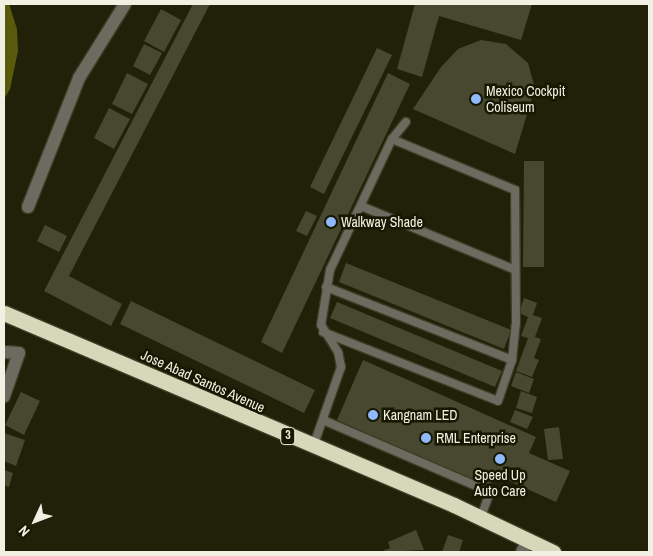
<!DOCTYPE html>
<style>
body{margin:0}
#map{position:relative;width:653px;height:556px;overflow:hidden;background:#202108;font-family:"Archivo Narrow",sans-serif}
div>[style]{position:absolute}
.water>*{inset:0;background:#595a0c}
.building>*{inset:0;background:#47482f}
.roads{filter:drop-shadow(1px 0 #3d3e27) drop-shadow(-1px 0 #3d3e27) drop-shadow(0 1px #3d3e27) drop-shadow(0 -1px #3d3e27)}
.lane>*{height:8px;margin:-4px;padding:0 4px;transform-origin:4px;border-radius:4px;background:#6b6b60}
.street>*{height:12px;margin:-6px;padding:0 6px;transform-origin:6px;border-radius:6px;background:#6b6b60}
.highway>*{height:15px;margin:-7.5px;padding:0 7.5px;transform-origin:7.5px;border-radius:7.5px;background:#d6d8ba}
.dots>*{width:14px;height:14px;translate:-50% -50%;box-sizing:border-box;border:2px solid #171802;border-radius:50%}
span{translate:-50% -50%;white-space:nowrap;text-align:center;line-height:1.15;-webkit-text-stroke:5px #171802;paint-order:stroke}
.shield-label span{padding:1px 4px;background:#171802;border:1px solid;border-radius:4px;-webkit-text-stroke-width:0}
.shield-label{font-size:12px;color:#f0f1e2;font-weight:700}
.poi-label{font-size:14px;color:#f0f1e2}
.left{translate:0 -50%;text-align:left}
.street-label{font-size:14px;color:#f0f1e2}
.frame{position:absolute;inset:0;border:5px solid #f0f1e2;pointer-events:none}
.north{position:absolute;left:10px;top:496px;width:50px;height:50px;-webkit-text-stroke:4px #171802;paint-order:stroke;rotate:227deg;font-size:14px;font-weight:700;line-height:20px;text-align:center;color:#f0f1e2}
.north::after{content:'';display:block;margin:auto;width:18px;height:22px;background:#f0f1e2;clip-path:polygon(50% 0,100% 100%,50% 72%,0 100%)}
</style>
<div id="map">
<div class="water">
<div style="clip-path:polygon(4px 4px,9px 4px,17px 29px,18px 51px,10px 89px,4px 99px)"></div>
</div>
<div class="building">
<div style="clip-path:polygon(193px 4px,210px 4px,69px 276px,122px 304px,111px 326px,44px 291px)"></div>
<div style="clip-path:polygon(415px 4px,532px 4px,521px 40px,439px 16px,422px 77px,397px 69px)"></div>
<div style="clip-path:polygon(161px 9px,181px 20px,164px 52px,144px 41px)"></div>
<div style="clip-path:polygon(481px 40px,506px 44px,528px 63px,535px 88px,515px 154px,413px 109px,441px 67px,458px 49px)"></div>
<div style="clip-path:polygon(144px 44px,162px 53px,150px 75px,133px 66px)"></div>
<div style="clip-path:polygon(377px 48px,392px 55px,324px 194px,310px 187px)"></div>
<div style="clip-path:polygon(127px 73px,148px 84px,132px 114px,112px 104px)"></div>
<div style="clip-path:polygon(388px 73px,410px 84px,282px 353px,261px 342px)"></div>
<div style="clip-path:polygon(109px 108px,130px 119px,114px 149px,94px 138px)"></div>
<div style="clip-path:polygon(524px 161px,544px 161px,544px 267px,523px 267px)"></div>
<div style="clip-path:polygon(306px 211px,317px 216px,307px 236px,296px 231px)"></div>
<div style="clip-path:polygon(45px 225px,67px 236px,59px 252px,37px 241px)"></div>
<div style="clip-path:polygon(346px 263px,511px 330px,504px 349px,339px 282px)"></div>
<div style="clip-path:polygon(524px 298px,537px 303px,533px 315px,542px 318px,535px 337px,541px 339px,534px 358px,539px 360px,532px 377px,516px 371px,528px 338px,521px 336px,528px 317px,519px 313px)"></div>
<div style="clip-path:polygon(131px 301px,315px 390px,304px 413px,120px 324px)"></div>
<div style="clip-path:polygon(337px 302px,502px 371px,495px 387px,330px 318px)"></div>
<div style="clip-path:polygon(363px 360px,536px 437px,529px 453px,570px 471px,556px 502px,496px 475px,490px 488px,337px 420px)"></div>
<div style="clip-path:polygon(516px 372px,534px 379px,529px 393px,511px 386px)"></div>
<div style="clip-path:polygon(521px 391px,537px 397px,532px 413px,516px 408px)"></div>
<div style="clip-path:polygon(21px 392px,40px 401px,24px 435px,5px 425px)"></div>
<div style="clip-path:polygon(515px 410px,533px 417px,527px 429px,510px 422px)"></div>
<div style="clip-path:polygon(559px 427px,563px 459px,548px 460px,544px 429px)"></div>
<div style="clip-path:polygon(4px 433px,25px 440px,16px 466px,4px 461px)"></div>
<div style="clip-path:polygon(4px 470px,13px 473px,9px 487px,4px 485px)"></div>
<div style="clip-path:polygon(416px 530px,424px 550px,380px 552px,390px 548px,388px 542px)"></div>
<div style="clip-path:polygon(448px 535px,463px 540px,459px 552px,442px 552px)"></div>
</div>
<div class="roads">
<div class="lane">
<div style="left:361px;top:206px;width:165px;rotate:22.5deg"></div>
<div style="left:326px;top:287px;width:200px;rotate:21.4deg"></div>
<div style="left:323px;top:332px;width:188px;rotate:21.5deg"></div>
<div style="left:498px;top:401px;width:43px;rotate:-71.1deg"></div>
<div style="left:512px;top:360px;width:37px;rotate:-84deg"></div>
<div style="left:516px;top:323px;width:133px;rotate:-90.4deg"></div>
<div style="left:515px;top:190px;width:133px;rotate:-157.5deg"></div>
<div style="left:323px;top:420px;width:182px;rotate:23.3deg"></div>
<div style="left:490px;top:492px;width:27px;rotate:110deg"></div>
<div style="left:313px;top:447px;width:85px;rotate:-70.7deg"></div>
<div style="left:341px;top:367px;width:15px;rotate:-101deg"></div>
<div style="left:338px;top:352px;width:32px;rotate:-122deg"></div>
<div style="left:321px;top:325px;width:56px;rotate:-80.7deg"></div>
<div style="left:330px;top:270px;width:145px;rotate:-64.7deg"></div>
<div style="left:392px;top:139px;width:22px;rotate:-51deg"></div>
</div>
<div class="street">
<div style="left:28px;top:207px;width:139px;rotate:-68.4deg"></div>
<div style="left:79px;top:78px;width:87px;rotate:-58.1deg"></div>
<div style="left:4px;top:352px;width:15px;rotate:4deg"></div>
<div style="left:19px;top:353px;width:46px;rotate:109.2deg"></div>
<div style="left:522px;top:552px;width:13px;rotate:-63deg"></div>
</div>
<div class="highway">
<div style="left:4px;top:313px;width:489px;rotate:23.1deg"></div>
<div style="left:454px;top:505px;width:110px;rotate:25.4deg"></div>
</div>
</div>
<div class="dots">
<div style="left:476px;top:99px;background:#8fb8fd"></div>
<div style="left:331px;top:222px;background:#8fb8fd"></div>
<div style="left:373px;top:415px;background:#8fb8fd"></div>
<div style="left:426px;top:438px;background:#8fb8fd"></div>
<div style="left:500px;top:459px;background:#8fb8fd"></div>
</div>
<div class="shield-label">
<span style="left:288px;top:436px">3</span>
</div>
<div class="poi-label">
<span class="left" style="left:486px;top:99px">Mexico Cockpit<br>Coliseum</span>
<span class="left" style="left:341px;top:222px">Walkway Shade</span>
<span class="left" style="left:383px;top:415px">Kangnam LED</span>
<span class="left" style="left:436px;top:438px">RML Enterprise</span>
<span style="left:500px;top:483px">Speed Up<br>Auto Care</span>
</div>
<div class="street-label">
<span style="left:203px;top:381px;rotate:24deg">Jose Abad Santos Avenue</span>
</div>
<div class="frame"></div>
<div class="north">N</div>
</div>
